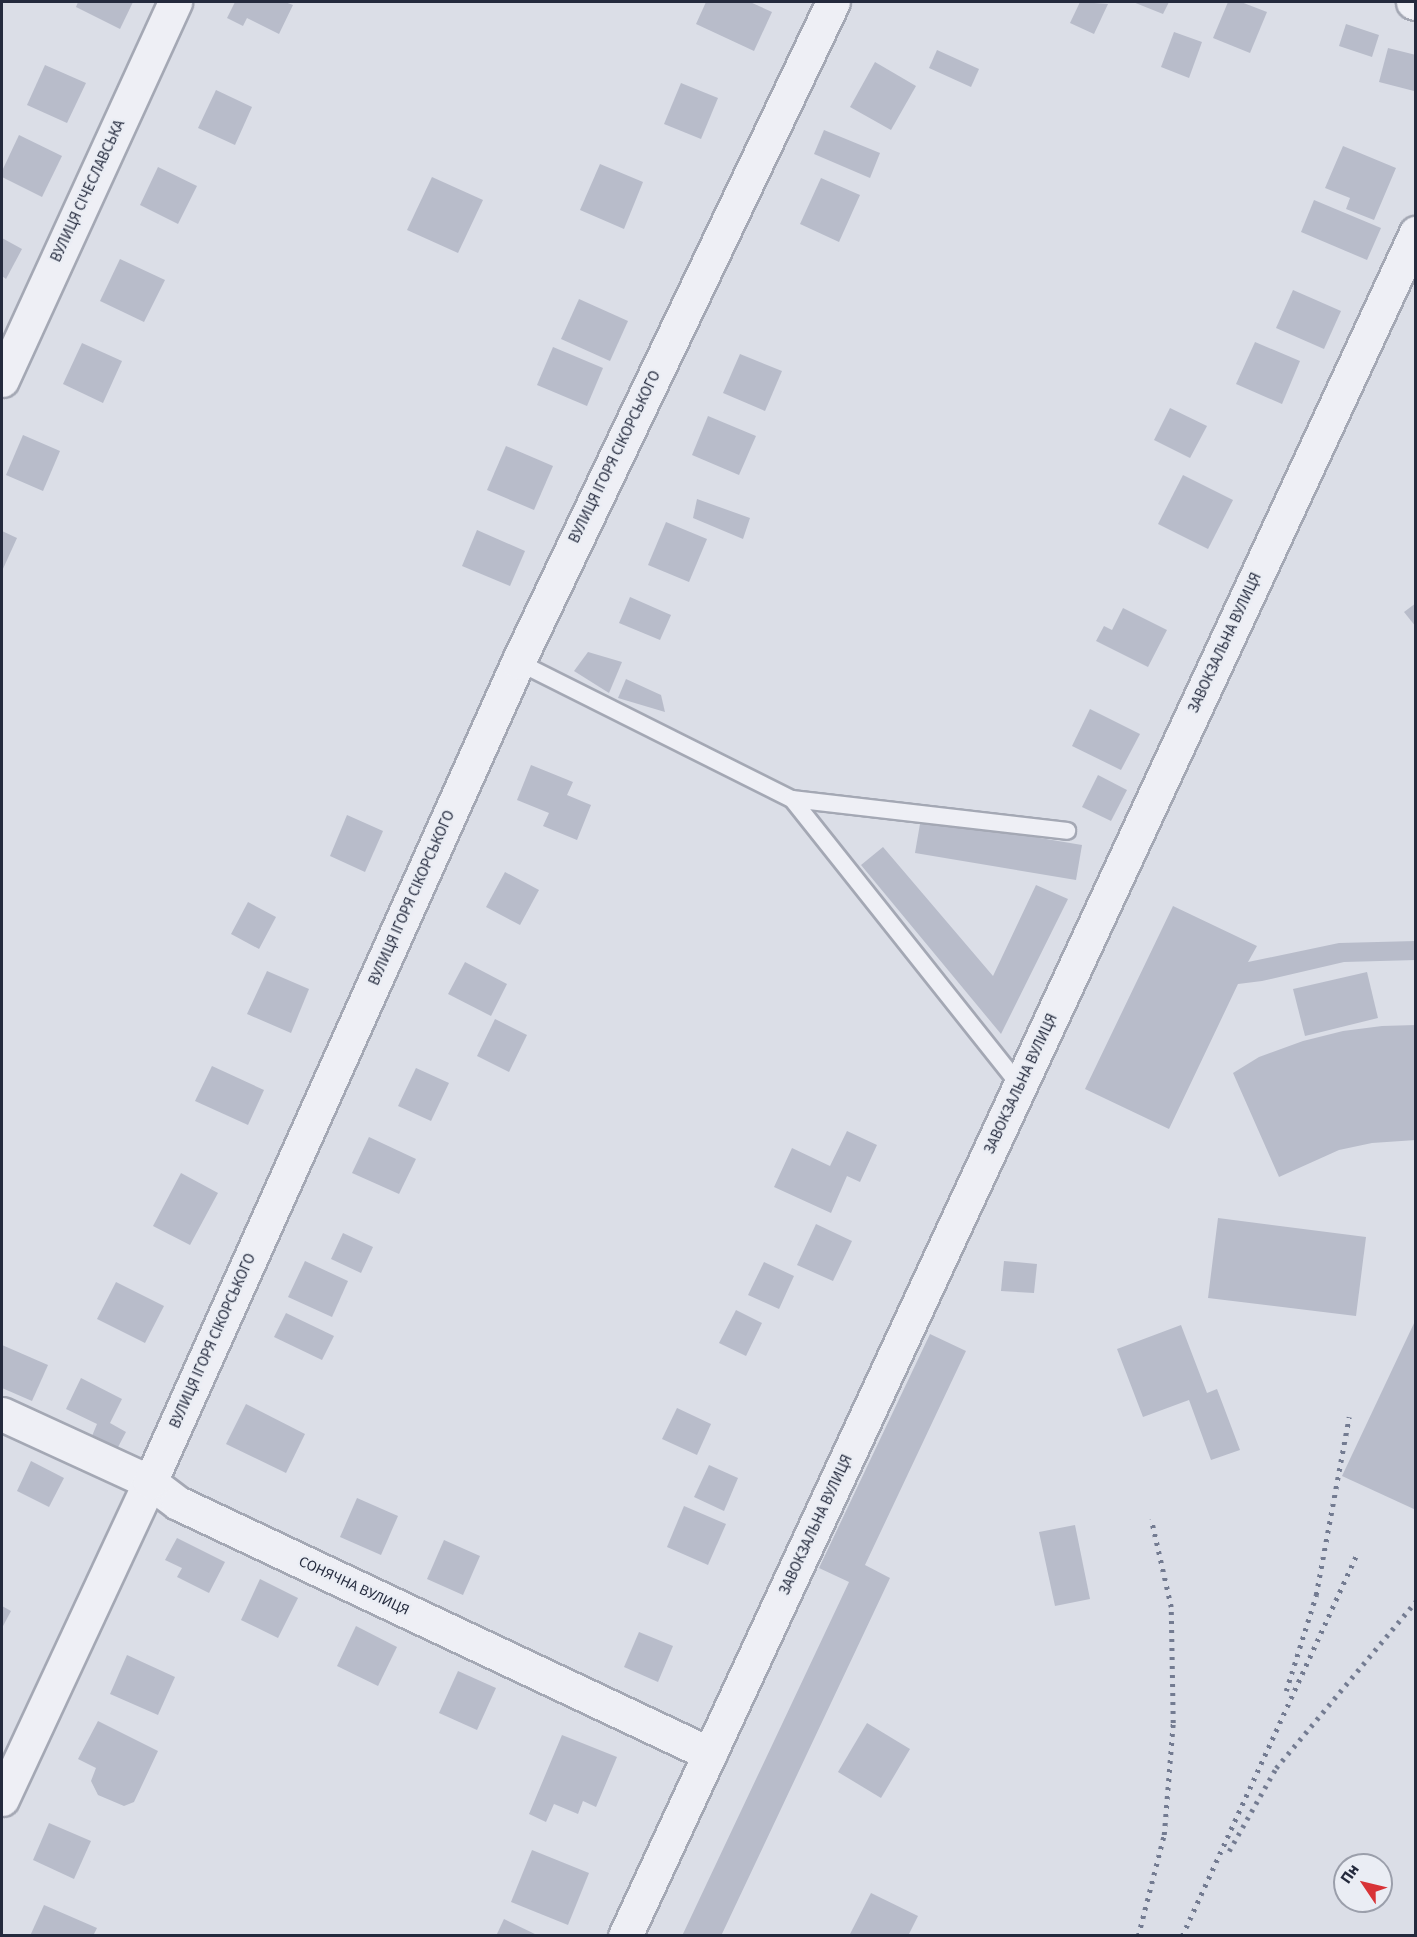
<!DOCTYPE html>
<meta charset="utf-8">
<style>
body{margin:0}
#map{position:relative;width:1417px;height:1937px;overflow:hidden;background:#dbdee7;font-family:"Source Sans 3",sans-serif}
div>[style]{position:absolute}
.building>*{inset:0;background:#b8bcca}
.roads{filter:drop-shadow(2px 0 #a4a8b4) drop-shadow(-2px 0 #a4a8b4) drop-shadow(0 2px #a4a8b4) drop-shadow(0 -2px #a4a8b4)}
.service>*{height:16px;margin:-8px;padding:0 8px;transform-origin:8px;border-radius:8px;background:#eeeff5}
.minor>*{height:33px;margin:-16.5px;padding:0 16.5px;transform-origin:16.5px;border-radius:16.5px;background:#eeeff5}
.rail>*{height:4.5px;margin-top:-2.25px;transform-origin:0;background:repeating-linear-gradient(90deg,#737b91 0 3px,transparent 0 9px)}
span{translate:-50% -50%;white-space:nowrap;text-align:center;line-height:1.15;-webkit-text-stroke:4.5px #eaedf4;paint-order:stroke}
.street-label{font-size:15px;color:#242a3d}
.frame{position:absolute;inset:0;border:3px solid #242a3d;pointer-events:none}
.north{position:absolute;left:1333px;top:1853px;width:60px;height:60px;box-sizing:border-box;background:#eaedf4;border:2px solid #9b9fab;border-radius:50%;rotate:305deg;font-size:16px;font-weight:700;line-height:24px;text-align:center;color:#242a3d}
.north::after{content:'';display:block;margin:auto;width:21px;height:27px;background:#d83337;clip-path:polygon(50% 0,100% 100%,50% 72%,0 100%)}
</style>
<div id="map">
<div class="building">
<div style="clip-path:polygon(78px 2px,133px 2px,120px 29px,76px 7px)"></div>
<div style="clip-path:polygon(235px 2px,285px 2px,293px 5px,279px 34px,247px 18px,243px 26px,227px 18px)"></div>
<div style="clip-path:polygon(706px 2px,750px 2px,772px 12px,754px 51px,696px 24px)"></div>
<div style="clip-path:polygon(1080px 2px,1108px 4px,1094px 34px,1070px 23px)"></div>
<div style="clip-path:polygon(1133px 2px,1169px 2px,1163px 14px)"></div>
<div style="clip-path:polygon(1228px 2px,1241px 2px,1267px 12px,1250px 53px,1213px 38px)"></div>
<div style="clip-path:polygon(1346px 24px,1379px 35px,1372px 57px,1339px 46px)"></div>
<div style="clip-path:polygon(1174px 32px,1202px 42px,1189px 78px,1161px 67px)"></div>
<div style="clip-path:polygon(1388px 48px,1416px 55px,1414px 91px,1379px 82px)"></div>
<div style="clip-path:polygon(937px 50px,979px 69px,971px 87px,929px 68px)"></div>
<div style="clip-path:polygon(875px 62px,916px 86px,891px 130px,850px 107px)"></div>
<div style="clip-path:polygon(45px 65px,86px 83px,67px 123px,27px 105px)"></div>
<div style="clip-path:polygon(681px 83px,718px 98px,701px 139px,664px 124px)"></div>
<div style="clip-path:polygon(216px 90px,252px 107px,235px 145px,198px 128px)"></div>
<div style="clip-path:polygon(824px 130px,880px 153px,870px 178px,814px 154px)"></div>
<div style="clip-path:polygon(19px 135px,62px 156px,42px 197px,2px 177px,2px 171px)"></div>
<div style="clip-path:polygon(1343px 146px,1396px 168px,1374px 220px,1346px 209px,1350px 198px,1325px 188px)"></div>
<div style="clip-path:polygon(600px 164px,643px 182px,624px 229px,580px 210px)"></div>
<div style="clip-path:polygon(158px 167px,197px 186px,178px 224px,140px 205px)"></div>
<div style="clip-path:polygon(432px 177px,483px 200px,458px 253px,407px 230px)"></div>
<div style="clip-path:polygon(821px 178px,860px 195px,839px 242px,800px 224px)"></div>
<div style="clip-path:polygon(1314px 200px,1381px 228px,1367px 260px,1301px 232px)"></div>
<div style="clip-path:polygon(2px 238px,22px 249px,6px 279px,2px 276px)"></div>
<div style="clip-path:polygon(120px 259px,165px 280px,144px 322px,100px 301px)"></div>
<div style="clip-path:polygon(1293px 290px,1341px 311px,1324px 349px,1276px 328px)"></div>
<div style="clip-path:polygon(579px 299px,628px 321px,610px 361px,561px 339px)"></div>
<div style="clip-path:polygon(1255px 342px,1300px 361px,1282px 404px,1236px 384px)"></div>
<div style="clip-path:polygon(82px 343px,122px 361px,103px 403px,63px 384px)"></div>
<div style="clip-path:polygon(553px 347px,603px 368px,587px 406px,537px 385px)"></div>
<div style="clip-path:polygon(740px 354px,782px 371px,765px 411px,723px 393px)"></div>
<div style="clip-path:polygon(1170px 408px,1207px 426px,1190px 458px,1154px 440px)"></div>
<div style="clip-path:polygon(708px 416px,756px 436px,739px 475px,692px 455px)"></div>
<div style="clip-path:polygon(23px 435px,60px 451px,43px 491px,6px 475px)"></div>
<div style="clip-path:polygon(506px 446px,553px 466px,534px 510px,487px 490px)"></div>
<div style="clip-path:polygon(1183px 475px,1233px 500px,1208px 549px,1158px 524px)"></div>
<div style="clip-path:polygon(697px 499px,750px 518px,743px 539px,693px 518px)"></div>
<div style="clip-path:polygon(666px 522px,707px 539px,689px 582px,648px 565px)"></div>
<div style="clip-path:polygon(477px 530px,525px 551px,510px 586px,462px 566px)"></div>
<div style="clip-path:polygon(2px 531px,17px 538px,2px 571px)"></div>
<div style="clip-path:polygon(630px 597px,671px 615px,660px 640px,619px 623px)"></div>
<div style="clip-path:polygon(1416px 603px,1416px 627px,1404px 612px)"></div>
<div style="clip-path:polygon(1123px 608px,1167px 630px,1148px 667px,1096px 641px,1104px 626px,1112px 630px)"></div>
<div style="clip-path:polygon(588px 652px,622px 662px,609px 693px,574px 671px)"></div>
<div style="clip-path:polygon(626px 679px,661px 695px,665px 712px,618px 698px)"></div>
<div style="clip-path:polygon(1090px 709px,1140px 734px,1121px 770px,1072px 746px)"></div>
<div style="clip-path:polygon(531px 765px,573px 782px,567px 795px,591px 805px,577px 840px,543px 826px,549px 813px,517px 800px)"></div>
<div style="clip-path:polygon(1098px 775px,1127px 790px,1111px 821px,1082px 807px)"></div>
<div style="clip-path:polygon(347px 815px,383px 831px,365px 872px,330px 856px)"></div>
<div style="clip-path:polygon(921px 818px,1082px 845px,1076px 880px,915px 853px)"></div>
<div style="clip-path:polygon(883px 847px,993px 976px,1036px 885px,1068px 899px,1001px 1034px,861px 865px)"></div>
<div style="clip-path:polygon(505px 872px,539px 890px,520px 925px,486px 907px)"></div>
<div style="clip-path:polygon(248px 902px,276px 917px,259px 949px,231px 934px)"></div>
<div style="clip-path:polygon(1173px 906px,1257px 946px,1248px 962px,1339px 943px,1416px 941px,1416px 960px,1344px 962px,1262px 981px,1238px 984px,1169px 1129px,1085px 1089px)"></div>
<div style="clip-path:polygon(465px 962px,507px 984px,491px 1016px,448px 994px)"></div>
<div style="clip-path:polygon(267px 971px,309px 989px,291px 1033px,247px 1014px)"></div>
<div style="clip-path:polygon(1367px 972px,1378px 1018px,1305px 1036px,1293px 989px)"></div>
<div style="clip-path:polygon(495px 1019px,527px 1035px,509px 1072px,477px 1056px)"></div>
<div style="clip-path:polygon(1416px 1025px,1416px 1140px,1372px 1143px,1339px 1150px,1279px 1177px,1233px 1073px,1259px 1057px,1303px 1041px,1343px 1031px,1382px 1026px)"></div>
<div style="clip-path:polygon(212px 1066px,264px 1090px,248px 1125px,195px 1101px)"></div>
<div style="clip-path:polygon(416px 1068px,449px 1083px,431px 1121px,398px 1106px)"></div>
<div style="clip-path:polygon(847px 1131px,877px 1145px,860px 1182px,847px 1176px,831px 1213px,774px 1187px,792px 1148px,830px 1166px)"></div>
<div style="clip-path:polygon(369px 1137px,416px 1159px,399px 1194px,352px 1173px)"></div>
<div style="clip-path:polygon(181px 1173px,218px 1193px,190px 1245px,153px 1226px)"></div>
<div style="clip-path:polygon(1218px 1218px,1366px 1237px,1356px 1316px,1208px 1298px)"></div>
<div style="clip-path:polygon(816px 1224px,852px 1241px,833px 1281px,797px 1265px)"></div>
<div style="clip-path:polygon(343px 1233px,373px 1247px,361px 1273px,331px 1259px)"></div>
<div style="clip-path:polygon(305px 1261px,348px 1281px,332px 1317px,288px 1297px)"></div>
<div style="clip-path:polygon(1004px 1261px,1037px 1264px,1034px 1293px,1001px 1291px)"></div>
<div style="clip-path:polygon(764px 1262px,794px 1276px,779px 1309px,748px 1295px)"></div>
<div style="clip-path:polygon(116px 1282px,164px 1306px,145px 1343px,97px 1319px)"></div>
<div style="clip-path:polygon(736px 1310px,762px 1323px,746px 1356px,719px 1343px)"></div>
<div style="clip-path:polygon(286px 1313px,334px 1336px,322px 1360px,274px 1337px)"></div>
<div style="clip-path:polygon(1416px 1319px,1416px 1510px,1342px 1476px)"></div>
<div style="clip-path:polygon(1181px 1325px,1207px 1393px,1217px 1389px,1240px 1450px,1211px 1460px,1189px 1400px,1143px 1417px,1117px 1349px)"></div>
<div style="clip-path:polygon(930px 1334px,966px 1351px,865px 1565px,890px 1578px,721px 1936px,682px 1936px,849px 1582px,819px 1568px)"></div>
<div style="clip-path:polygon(2px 1345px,48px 1365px,32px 1401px,2px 1388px)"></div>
<div style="clip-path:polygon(81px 1378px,122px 1399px,110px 1423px,126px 1432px,117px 1449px,92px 1436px,97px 1424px,66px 1409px)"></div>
<div style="clip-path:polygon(246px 1404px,305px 1434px,286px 1473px,226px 1444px)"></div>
<div style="clip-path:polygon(677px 1408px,711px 1424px,697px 1455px,662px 1439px)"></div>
<div style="clip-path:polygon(31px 1461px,64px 1478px,49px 1507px,17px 1491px)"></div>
<div style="clip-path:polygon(709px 1465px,738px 1478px,724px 1511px,694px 1497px)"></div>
<div style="clip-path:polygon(357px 1498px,398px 1516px,381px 1555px,340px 1537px)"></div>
<div style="clip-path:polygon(684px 1506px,726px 1524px,708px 1565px,667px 1547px)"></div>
<div style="clip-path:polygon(1075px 1525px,1090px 1599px,1055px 1606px,1039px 1532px)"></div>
<div style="clip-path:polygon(177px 1538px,225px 1562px,209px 1593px,177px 1577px,182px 1568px,165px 1560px)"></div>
<div style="clip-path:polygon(444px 1540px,480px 1556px,463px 1595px,427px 1579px)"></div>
<div style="clip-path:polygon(260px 1579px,298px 1598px,278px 1638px,241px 1620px)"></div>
<div style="clip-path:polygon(2px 1606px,11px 1611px,2px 1628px)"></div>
<div style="clip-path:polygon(356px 1626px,397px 1647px,378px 1686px,337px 1666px)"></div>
<div style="clip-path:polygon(639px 1632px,673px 1646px,658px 1682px,624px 1667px)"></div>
<div style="clip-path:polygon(127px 1655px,175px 1677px,158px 1715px,110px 1694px)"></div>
<div style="clip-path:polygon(458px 1671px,496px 1688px,477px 1730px,439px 1713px)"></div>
<div style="clip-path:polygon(98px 1721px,158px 1751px,134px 1802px,124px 1806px,98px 1795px,91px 1781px,96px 1768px,78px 1759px)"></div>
<div style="clip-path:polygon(867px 1723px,910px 1749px,881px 1798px,838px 1772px)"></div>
<div style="clip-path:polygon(562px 1735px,617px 1757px,596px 1807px,583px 1801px,578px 1814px,554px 1804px,546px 1822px,529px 1814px)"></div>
<div style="clip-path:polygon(49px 1823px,91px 1841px,74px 1879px,33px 1860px)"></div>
<div style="clip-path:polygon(532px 1850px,589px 1873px,568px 1925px,511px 1902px)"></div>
<div style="clip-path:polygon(871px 1893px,918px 1916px,908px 1936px,849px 1936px)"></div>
<div style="clip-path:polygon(44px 1905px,97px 1928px,93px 1936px,30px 1936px)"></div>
<div style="clip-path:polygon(504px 1919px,539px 1936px,496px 1936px)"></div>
</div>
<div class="roads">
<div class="service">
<div style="left:518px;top:662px;width:306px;rotate:26.6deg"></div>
<div style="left:792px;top:799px;width:367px;rotate:51.5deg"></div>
<div style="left:792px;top:799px;width:277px;rotate:6.6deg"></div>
</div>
<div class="minor">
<div style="left:1413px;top:2px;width:3px;rotate:18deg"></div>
<div style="left:2px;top:380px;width:416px;rotate:-65.4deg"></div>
<div style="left:2px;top:1414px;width:163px;rotate:24.7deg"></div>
<div style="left:150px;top:1482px;width:35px;rotate:37deg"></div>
<div style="left:178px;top:1503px;width:588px;rotate:25.26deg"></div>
<div style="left:2px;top:1799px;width:350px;rotate:-65deg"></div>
<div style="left:150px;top:1482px;width:899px;rotate:-65.83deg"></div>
<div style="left:518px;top:662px;width:731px;rotate:-64.49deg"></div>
<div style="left:625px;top:1936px;width:1878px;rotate:-65.09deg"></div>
</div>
</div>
<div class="rail">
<div style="left:1286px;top:1691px;width:101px;rotate:-72.6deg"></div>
<div style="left:1316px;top:1595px;width:181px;rotate:-79.5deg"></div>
<div style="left:1229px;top:1851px;width:95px;rotate:-60.5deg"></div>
<div style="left:1276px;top:1768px;width:218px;rotate:-50deg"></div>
<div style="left:1138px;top:1936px;width:104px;rotate:-75.6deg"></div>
<div style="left:1164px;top:1835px;width:112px;rotate:-85.4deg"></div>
<div style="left:1173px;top:1723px;width:116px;rotate:-91deg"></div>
<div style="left:1171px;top:1607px;width:90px;rotate:-102.8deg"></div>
<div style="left:1182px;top:1936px;width:420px;rotate:-65.4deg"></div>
</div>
<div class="street-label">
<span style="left:88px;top:191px;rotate:-65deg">ВУЛИЦЯ СІЧЕСЛАВСЬКА</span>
<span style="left:615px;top:457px;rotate:-64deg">ВУЛИЦЯ ІГОРЯ СІКОРСЬКОГО</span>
<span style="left:1225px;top:643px;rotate:-65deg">ЗАВОКЗАЛЬНА ВУЛИЦЯ</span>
<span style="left:412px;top:898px;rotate:-66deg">ВУЛИЦЯ ІГОРЯ СІКОРСЬКОГО</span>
<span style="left:1021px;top:1084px;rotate:-65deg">ЗАВОКЗАЛЬНА ВУЛИЦЯ</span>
<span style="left:213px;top:1341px;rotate:-66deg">ВУЛИЦЯ ІГОРЯ СІКОРСЬКОГО</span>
<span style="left:816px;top:1525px;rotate:-65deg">ЗАВОКЗАЛЬНА ВУЛИЦЯ</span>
<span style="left:354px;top:1586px;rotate:25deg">СОНЯЧНА ВУЛИЦЯ</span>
</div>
<div class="frame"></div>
<div class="north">Пн</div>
</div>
